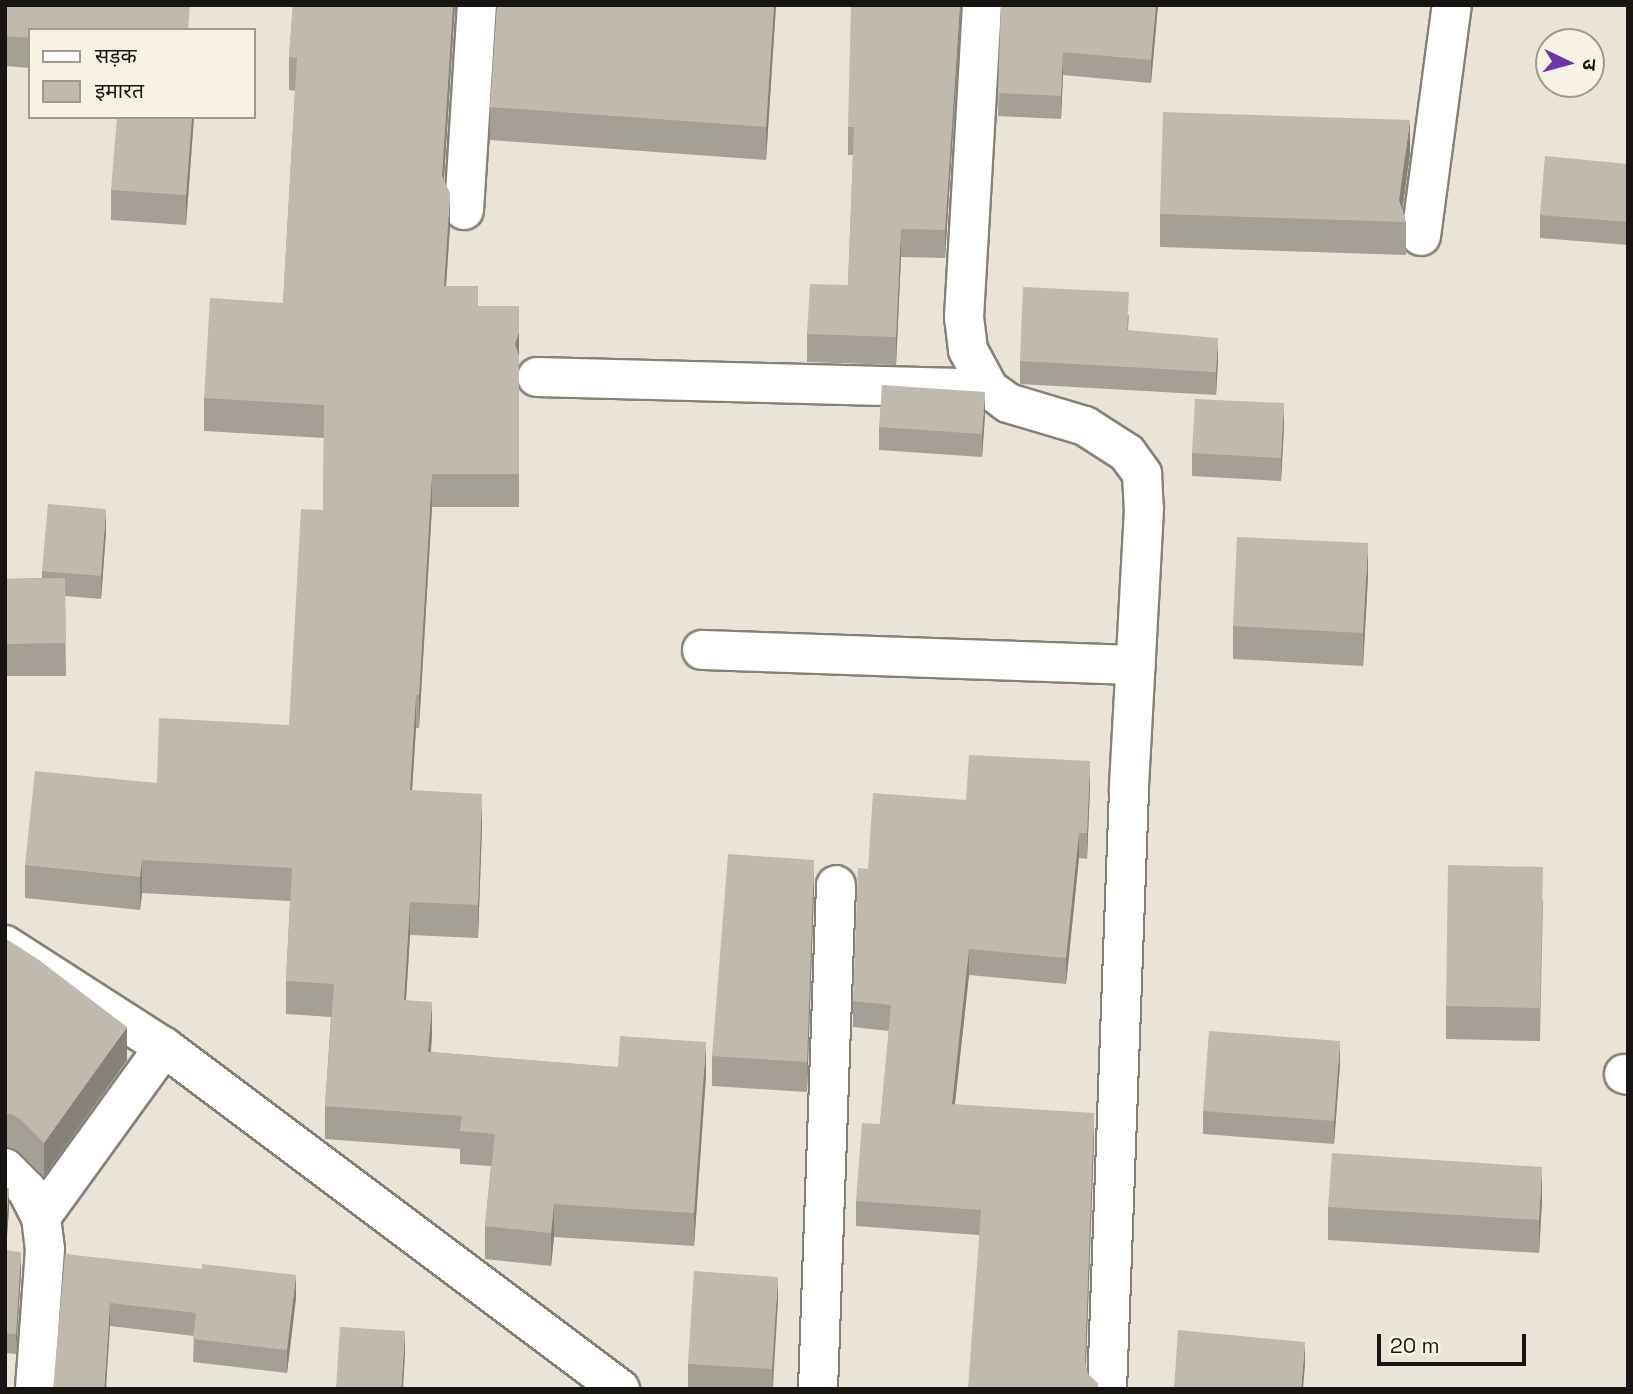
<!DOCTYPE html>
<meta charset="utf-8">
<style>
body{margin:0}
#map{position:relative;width:1633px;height:1394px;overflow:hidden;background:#eae4d8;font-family:"Space Grotesk","Noto Sans Devanagari",sans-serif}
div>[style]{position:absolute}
.roads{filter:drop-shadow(2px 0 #868175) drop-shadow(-2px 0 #868175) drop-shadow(0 2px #868175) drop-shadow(0 -2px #868175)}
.minor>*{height:38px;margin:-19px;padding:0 19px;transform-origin:19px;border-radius:19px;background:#fff}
.wall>*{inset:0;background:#a5a096}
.shaded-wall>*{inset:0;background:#86827a}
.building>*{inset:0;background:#c0baae}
span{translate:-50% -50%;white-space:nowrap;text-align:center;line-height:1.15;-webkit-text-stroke:5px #f8f2e5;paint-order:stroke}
.frame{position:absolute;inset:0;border:7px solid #171511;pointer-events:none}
.legend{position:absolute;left:28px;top:28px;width:228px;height:91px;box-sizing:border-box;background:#f8f2e5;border:2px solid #9e9a90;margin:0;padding:9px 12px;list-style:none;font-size:21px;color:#171511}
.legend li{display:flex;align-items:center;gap:14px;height:35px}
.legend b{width:35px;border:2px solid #9e9a90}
.north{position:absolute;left:1535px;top:28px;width:70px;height:70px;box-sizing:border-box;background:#f8f2e5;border:2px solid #9e9a90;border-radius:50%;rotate:95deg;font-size:19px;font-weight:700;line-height:28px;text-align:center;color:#171511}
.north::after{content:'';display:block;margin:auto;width:24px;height:32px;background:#6e34aa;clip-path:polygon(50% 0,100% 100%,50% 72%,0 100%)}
.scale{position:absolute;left:1377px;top:1334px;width:149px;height:32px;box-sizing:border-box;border:4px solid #171511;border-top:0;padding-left:9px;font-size:21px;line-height:24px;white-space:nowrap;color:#171511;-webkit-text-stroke:5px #f8f2e5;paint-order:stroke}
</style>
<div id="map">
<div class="roads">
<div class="minor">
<div style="left:982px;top:5px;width:313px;rotate:93.3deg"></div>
<div style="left:964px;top:317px;width:33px;rotate:83deg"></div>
<div style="left:968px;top:350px;width:44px;rotate:61.7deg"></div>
<div style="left:989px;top:389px;width:24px;rotate:36deg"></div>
<div style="left:1008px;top:403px;width:80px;rotate:16.6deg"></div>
<div style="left:1085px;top:426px;width:50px;rotate:32.7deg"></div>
<div style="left:1127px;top:453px;width:26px;rotate:54deg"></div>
<div style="left:1142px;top:474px;width:35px;rotate:87deg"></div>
<div style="left:1144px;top:509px;width:281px;rotate:93.1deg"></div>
<div style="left:1129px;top:790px;width:599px;rotate:92.1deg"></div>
<div style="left:464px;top:210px;width:205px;rotate:-86.4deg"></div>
<div style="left:1421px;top:236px;width:233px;rotate:-82.4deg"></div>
<div style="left:537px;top:377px;width:452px;rotate:1.5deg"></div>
<div style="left:702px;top:650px;width:434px;rotate:2deg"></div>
<div style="left:5px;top:945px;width:189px;rotate:32.7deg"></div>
<div style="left:164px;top:1047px;width:570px;rotate:36.87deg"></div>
<div style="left:1624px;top:1074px;width:4px;rotate:14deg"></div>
<div style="left:5px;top:1168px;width:31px;rotate:45deg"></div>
<div style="left:27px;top:1190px;width:30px;rotate:63deg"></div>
<div style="left:41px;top:1217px;width:32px;rotate:83deg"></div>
<div style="left:45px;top:1249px;width:140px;rotate:94.1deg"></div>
<div style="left:41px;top:1217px;width:210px;rotate:-54.1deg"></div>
<div style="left:818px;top:1389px;width:504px;rotate:-87.95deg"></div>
</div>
</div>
<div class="wall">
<div style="clip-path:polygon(5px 5px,190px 30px,30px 30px,30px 68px,5px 66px)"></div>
<div style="clip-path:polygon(293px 5px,455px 5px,444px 180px,450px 226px,446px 286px,478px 306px,519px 306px,519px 507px,432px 507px,419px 728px,416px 728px,412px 790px,482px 827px,478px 938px,410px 935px,406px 1000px,432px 1035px,431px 1052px,706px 1075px,694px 1246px,554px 1237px,551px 1266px,485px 1259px,485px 1226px,491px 1166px,460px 1164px,460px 1149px,325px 1139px,325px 1106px,331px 1017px,286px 1014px,286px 981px,290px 901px,142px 893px,140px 910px,25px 898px,25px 865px,157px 783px,289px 725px,323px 510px,324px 438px,204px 431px,204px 398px,283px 303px,295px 91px,289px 90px,289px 57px)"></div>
<div style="clip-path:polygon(776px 5px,766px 160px,490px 140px,490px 107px)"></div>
<div style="clip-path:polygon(961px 5px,945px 258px,901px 257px,896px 365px,807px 362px,807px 334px,848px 285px,853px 155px,848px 155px,848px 127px)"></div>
<div style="clip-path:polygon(1001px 5px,1158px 5px,1151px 83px,1063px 75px,1061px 119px,998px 116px)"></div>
<div style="clip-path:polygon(194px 117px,186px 225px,111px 220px,111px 190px)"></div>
<div style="clip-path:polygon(1410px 153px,1402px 210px,1406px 222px,1406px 255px,1160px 247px,1160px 214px)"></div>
<div style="clip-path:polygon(1628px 164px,1628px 245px,1540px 238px,1540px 215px)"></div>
<div style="clip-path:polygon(1129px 315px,1128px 330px,1218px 361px,1216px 395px,1020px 384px,1020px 361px)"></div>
<div style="clip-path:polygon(985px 415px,982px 457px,879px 450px,879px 427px)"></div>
<div style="clip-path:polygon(1284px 426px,1281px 481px,1192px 476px,1192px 453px)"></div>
<div style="clip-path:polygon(106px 532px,101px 599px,65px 596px,66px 676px,5px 676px,5px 579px,42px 578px,42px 571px)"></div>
<div style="clip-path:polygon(1368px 576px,1363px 666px,1233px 659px,1233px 626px)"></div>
<div style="clip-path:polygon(1090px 787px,1087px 859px,1079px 858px,1066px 984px,969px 975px,955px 1104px,1094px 1139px,1086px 1366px,1088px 1374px,1098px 1389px,979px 1235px,856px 1226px,856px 1201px,880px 1124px,889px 1031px,853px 1027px,853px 1001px,868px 869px,966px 800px)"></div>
<div style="clip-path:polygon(814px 890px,807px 1092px,712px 1086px,712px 1056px)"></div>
<div style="clip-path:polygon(1543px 900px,1540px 1041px,1446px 1039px,1446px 1006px)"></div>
<div style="clip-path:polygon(5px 938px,127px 1060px,44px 1176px,20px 1152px,11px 1147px,5px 1147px)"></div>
<div style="clip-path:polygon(1340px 1064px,1334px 1144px,1203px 1134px,1203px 1111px)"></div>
<div style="clip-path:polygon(5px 1188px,9px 1209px,6px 1250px,21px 1272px,16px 1354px,5px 1353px)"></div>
<div style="clip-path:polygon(1542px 1200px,1539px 1253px,1328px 1240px,1328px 1207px)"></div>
<div style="clip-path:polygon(65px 1254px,296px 1298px,287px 1373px,193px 1362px,194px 1336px,110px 1326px)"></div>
<div style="clip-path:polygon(778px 1300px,773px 1389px,720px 1389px,688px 1387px,688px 1364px)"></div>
</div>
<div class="shaded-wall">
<div style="clip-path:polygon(453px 5px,455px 5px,442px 209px,442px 176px)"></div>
<div style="clip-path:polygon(774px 5px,776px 5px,766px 160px,766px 127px)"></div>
<div style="clip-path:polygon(960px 5px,961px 5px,945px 258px,945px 230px)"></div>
<div style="clip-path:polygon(1156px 5px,1158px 5px,1151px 83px,1151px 60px)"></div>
<div style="clip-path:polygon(1063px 52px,1063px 75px,1061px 119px,1061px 96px)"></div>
<div style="clip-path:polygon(192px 117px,194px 117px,186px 225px,186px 195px)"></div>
<div style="clip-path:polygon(1410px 120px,1410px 153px,1401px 221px,1399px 200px)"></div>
<div style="clip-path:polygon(450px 193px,450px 226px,444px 318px,444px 286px)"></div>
<div style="clip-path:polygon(901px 229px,901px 257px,896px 365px,896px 337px)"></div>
<div style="clip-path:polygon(519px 332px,519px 507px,519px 365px,515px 344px)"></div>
<div style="clip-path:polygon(1218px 338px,1218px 361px,1216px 395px,1216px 372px)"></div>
<div style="clip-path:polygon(985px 392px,985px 415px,982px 457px,982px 434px)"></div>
<div style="clip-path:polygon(1284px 403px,1284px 426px,1281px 481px,1281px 458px)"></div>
<div style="clip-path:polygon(432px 474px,432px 507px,419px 728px,419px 695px)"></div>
<div style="clip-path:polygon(106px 509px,106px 532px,101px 599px,101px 576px)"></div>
<div style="clip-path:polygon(1368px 543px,1368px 576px,1363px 666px,1363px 633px)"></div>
<div style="clip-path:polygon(416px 695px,416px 728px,410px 823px,410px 790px)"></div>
<div style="clip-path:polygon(1090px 761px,1090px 787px,1087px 859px,1087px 833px)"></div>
<div style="clip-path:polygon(482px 794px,482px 827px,478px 938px,478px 905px)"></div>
<div style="clip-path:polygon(1079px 833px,1079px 858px,1066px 984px,1066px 958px)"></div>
<div style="clip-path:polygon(142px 860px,142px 893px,140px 910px,140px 877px)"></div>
<div style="clip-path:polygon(814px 860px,814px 890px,807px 1092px,807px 1062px)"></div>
<div style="clip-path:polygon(410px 902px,410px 935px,404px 1033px,404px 1000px)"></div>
<div style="clip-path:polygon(969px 949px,969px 975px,952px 1129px,952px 1104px)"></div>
<div style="clip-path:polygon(432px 1002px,432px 1035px,428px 1085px,428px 1052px)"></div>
<div style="clip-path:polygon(127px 1027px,127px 1060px,44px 1176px,44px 1143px)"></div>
<div style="clip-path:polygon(1340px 1041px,1340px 1064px,1334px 1144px,1334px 1121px)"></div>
<div style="clip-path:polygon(706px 1042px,706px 1075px,694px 1246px,694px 1213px)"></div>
<div style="clip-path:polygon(1094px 1113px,1094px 1139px,1085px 1388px,1085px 1362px)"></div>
<div style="clip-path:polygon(1542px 1167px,1542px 1200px,1539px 1253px,1539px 1220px)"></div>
<div style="clip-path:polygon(9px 1188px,9px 1209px,5px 1259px,5px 1239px)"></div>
<div style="clip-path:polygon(554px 1204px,554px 1237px,551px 1266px,551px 1233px)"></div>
<div style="clip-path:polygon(21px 1252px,21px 1272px,16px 1354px,16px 1334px)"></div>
<div style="clip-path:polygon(296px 1275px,296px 1298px,287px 1373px,287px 1350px)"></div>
<div style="clip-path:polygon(778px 1277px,778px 1300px,772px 1389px,772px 1369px)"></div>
<div style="clip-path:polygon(110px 1303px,110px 1326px,106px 1389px,104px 1389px)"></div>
<div style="clip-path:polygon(405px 1331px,405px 1354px,403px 1389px,401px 1389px)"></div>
<div style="clip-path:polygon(1305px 1342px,1305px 1365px,1303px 1389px,1301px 1389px)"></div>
</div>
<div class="building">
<div style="clip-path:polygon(5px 5px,190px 5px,188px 30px,30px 30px,30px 38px,5px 36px)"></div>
<div style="clip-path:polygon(293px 5px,453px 5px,442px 176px,450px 193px,444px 286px,478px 286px,478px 306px,519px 306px,519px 332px,515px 344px,519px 356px,519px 474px,432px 474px,419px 695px,416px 695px,410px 790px,482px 794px,478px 905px,410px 902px,404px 1000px,432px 1002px,428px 1052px,618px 1067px,620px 1036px,706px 1042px,694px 1213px,554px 1204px,551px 1233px,485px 1226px,495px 1134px,460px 1131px,462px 1116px,325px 1106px,334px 984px,286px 981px,292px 868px,142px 860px,140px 877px,25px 865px,35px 771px,157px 783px,159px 718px,289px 725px,301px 509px,323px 510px,324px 405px,204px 398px,210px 298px,283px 303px,297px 58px,289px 57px)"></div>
<div style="clip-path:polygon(497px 5px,774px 5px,766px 127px,490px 107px)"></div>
<div style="clip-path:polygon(851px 5px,960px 5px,945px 230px,901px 229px,896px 337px,807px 334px,810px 284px,848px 285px,854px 127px,848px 127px)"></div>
<div style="clip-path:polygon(1001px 5px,1156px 5px,1151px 60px,1063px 52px,1061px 96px,998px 93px)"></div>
<div style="clip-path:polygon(1163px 112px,1410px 120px,1399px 200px,1406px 222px,1160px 214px)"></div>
<div style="clip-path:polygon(117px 117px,192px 117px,186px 195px,111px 190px)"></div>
<div style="clip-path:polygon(1545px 156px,1628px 164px,1628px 222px,1540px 215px)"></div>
<div style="clip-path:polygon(1023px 287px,1129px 292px,1127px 330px,1218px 338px,1216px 372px,1020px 361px)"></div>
<div style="clip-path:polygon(882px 385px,985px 392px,982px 434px,879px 427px)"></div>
<div style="clip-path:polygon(1195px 399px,1284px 403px,1281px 458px,1192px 453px)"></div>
<div style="clip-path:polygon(48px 504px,106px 509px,101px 576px,42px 571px)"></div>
<div style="clip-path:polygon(1237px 537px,1368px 543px,1363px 633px,1233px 626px)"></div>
<div style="clip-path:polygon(65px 578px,66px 643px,5px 644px,5px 579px)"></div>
<div style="clip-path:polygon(969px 755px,1090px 761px,1087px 833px,1079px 833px,1066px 958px,969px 949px,952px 1104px,1094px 1113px,1085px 1362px,1088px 1374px,1098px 1383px,1098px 1389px,968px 1389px,981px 1210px,856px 1201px,862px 1123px,880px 1124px,891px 1005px,853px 1001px,858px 868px,868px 869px,873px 793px,966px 800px)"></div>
<div style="clip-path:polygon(728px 854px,814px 860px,807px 1062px,712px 1056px)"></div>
<div style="clip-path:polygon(1448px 865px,1543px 867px,1540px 1008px,1446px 1006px)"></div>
<div style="clip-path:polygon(5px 938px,39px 960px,127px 1027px,44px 1143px,20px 1119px,11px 1114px,5px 1114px)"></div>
<div style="clip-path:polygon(1209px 1031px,1340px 1041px,1334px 1121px,1203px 1111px)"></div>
<div style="clip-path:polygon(1332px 1153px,1542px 1167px,1539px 1220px,1328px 1207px)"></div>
<div style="clip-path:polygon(5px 1188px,9px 1188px,5px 1239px)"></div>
<div style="clip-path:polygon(5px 1250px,21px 1252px,16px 1334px,5px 1333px)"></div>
<div style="clip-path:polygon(65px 1254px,202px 1269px,202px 1264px,296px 1275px,287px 1350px,193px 1339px,196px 1313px,110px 1303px,104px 1389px,53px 1389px)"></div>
<div style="clip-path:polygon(694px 1271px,778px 1277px,772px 1369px,688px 1364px)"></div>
<div style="clip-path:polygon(340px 1327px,405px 1331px,401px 1389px,336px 1389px)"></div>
<div style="clip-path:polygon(1178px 1330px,1305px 1342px,1301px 1389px,1174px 1389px)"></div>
</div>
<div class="frame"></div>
<ul class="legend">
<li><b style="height:9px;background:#fff"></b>सड़क</li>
<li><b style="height:19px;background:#c0baae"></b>इमारत</li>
</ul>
<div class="north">उ</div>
<div class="scale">20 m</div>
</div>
